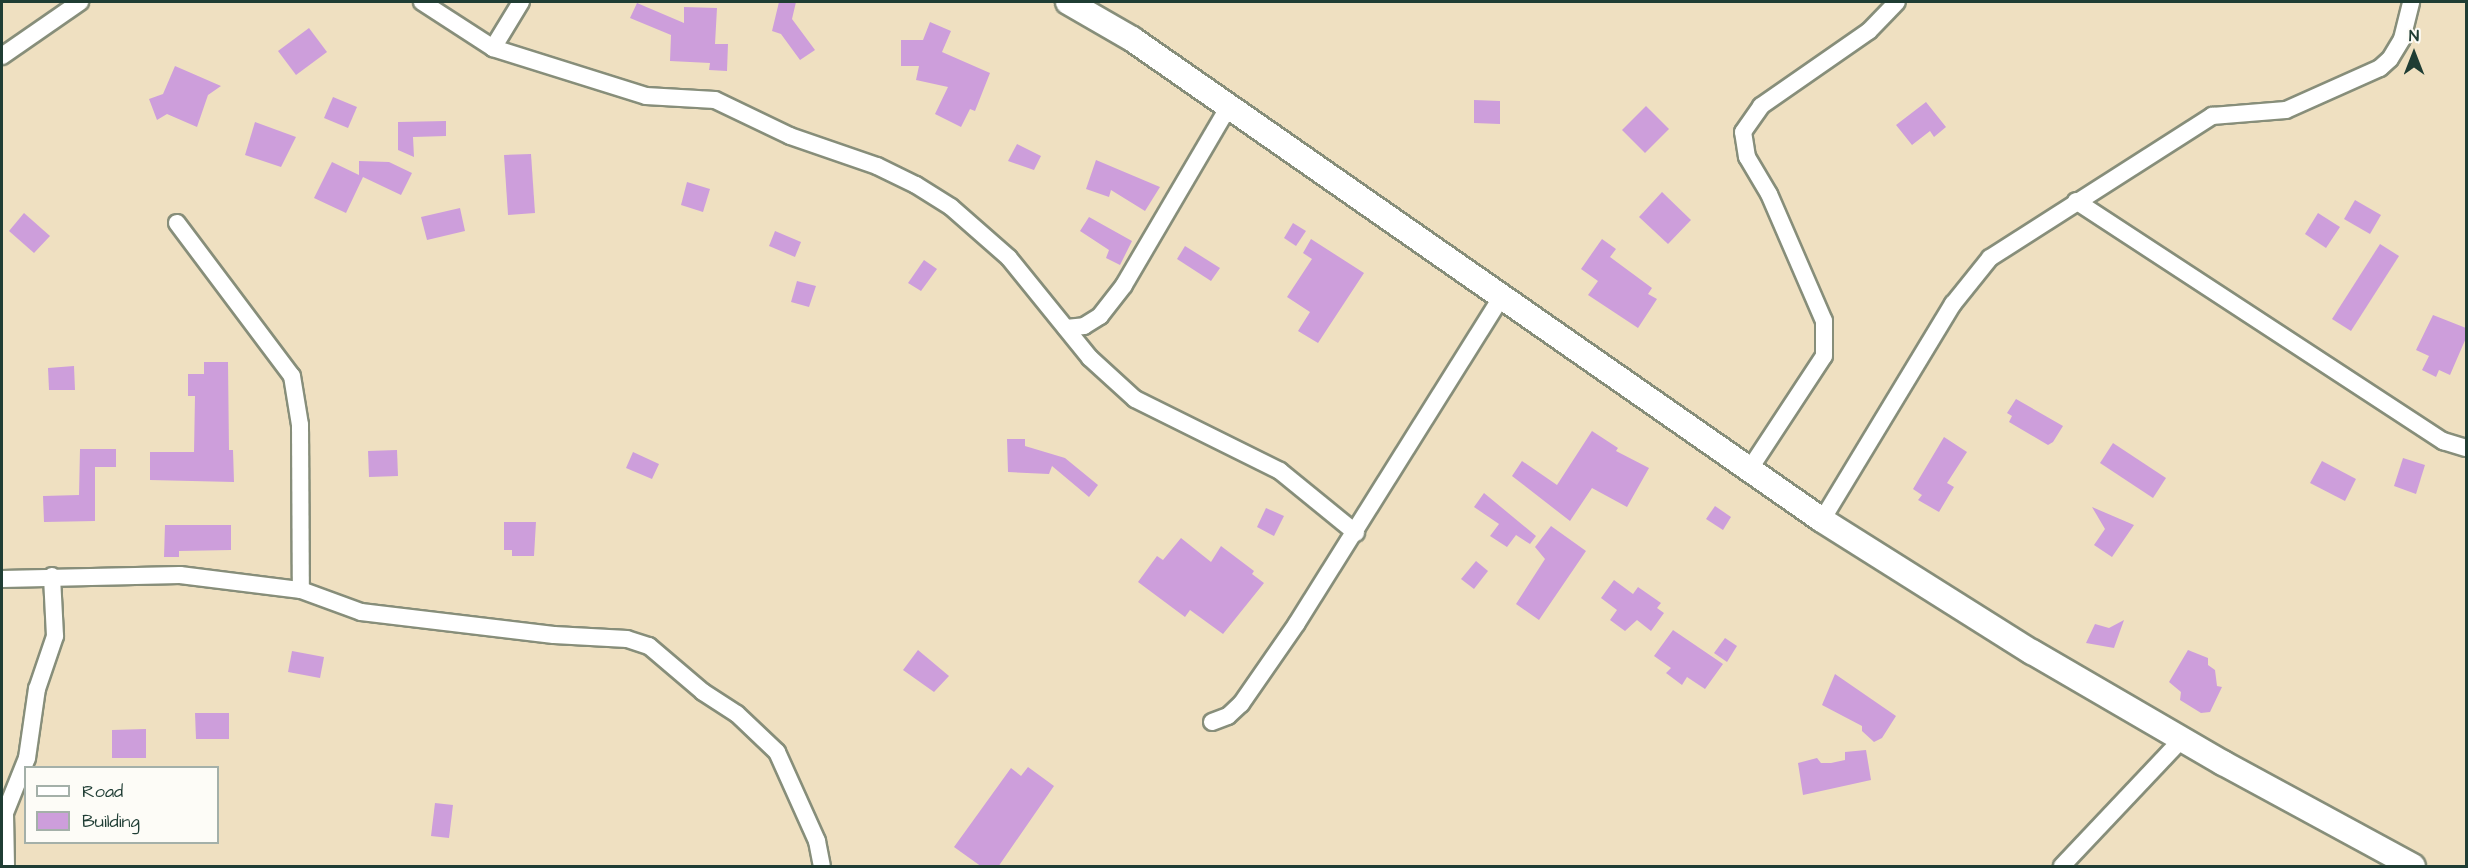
<!DOCTYPE html>
<style>
body{margin:0}
#map{position:relative;width:2468px;height:868px;overflow:hidden;background:#efe0c1;font-family:"Architects Daughter",sans-serif}
div>[style]{position:absolute}
.building>*{inset:0;background:#cd9edb}
.roads{filter:drop-shadow(2px 0 #878e7a) drop-shadow(-2px 0 #878e7a) drop-shadow(0 2px #878e7a) drop-shadow(0 -2px #878e7a)}
.street>*{height:16px;margin:-8px;padding:0 8px;transform-origin:8px;border-radius:8px;background:#fff}
.secondary>*{height:24px;margin:-12px;padding:0 12px;transform-origin:12px;border-radius:12px;background:#fff}
span{translate:-50% -50%;white-space:nowrap;text-align:center;line-height:1.15;-webkit-text-stroke:4.5px #fdfcf7;paint-order:stroke}
.frame{position:absolute;inset:0;border:3px solid #1f3d34;pointer-events:none}
.legend{position:absolute;left:24px;top:766px;width:195px;height:78px;box-sizing:border-box;background:#fdfcf7;border:2px solid #a4b0a9;margin:0;padding:8px 10px;list-style:none;font-size:18px;color:#1f3d34}
.legend li{display:flex;align-items:center;gap:12px;height:30px}
.legend b{width:30px;border:2px solid #a4b0a9}
.north{position:absolute;left:2384px;top:24px;width:60px;height:60px;-webkit-text-stroke:4px #fdfcf7;paint-order:stroke;rotate:0deg;font-size:16px;font-weight:700;line-height:24px;text-align:center;color:#1f3d34}
.north::after{content:'';display:block;margin:auto;width:21px;height:27px;background:#1f3d34;clip-path:polygon(50% 0,100% 100%,50% 72%,0 100%)}
</style>
<div id="map">
<div class="building">
<div style="clip-path:polygon(779px 2px,796px 2px,792px 19px,815px 50px,800px 60px,781px 34px,772px 31px)"></div>
<div style="clip-path:polygon(637px 3px,684px 23px,684px 7px,717px 8px,715px 44px,728px 44px,727px 71px,709px 70px,710px 63px,670px 61px,671px 35px,630px 18px)"></div>
<div style="clip-path:polygon(930px 22px,951px 31px,942px 52px,990px 73px,975px 111px,970px 109px,961px 127px,935px 114px,948px 87px,916px 80px,919px 66px,901px 66px,901px 40px,923px 40px)"></div>
<div style="clip-path:polygon(309px 28px,327px 52px,296px 75px,278px 51px)"></div>
<div style="clip-path:polygon(175px 66px,221px 86px,208px 95px,197px 127px,167px 114px,157px 120px,149px 99px,163px 94px)"></div>
<div style="clip-path:polygon(333px 97px,357px 107px,348px 128px,324px 118px)"></div>
<div style="clip-path:polygon(1474px 100px,1500px 101px,1500px 124px,1474px 123px)"></div>
<div style="clip-path:polygon(1926px 102px,1946px 127px,1934px 137px,1930px 131px,1912px 145px,1896px 125px)"></div>
<div style="clip-path:polygon(1646px 106px,1669px 129px,1645px 153px,1622px 130px)"></div>
<div style="clip-path:polygon(446px 121px,446px 136px,413px 137px,414px 157px,398px 150px,398px 122px)"></div>
<div style="clip-path:polygon(255px 122px,296px 137px,281px 167px,245px 155px)"></div>
<div style="clip-path:polygon(1017px 144px,1041px 156px,1034px 170px,1008px 161px)"></div>
<div style="clip-path:polygon(531px 154px,535px 213px,508px 215px,504px 155px)"></div>
<div style="clip-path:polygon(1096px 160px,1160px 187px,1145px 211px,1111px 190px,1109px 197px,1086px 189px)"></div>
<div style="clip-path:polygon(359px 161px,389px 162px,412px 173px,401px 195px,363px 177px,346px 213px,314px 198px,332px 162px,359px 175px)"></div>
<div style="clip-path:polygon(687px 182px,710px 189px,703px 212px,681px 205px)"></div>
<div style="clip-path:polygon(1662px 192px,1691px 220px,1668px 244px,1639px 217px)"></div>
<div style="clip-path:polygon(2355px 200px,2381px 215px,2370px 234px,2344px 219px)"></div>
<div style="clip-path:polygon(460px 208px,465px 231px,427px 240px,421px 217px)"></div>
<div style="clip-path:polygon(24px 213px,50px 236px,34px 253px,9px 231px)"></div>
<div style="clip-path:polygon(2318px 213px,2340px 227px,2326px 248px,2305px 234px)"></div>
<div style="clip-path:polygon(1089px 217px,1132px 241px,1120px 265px,1106px 258px,1109px 250px,1080px 231px)"></div>
<div style="clip-path:polygon(1293px 223px,1306px 231px,1296px 246px,1284px 238px)"></div>
<div style="clip-path:polygon(775px 231px,801px 242px,795px 257px,769px 246px)"></div>
<div style="clip-path:polygon(1311px 239px,1364px 273px,1318px 343px,1298px 331px,1310px 312px,1287px 297px,1312px 259px,1303px 253px)"></div>
<div style="clip-path:polygon(1602px 239px,1616px 249px,1610px 257px,1652px 288px,1648px 294px,1657px 299px,1638px 328px,1588px 295px,1598px 281px,1581px 269px)"></div>
<div style="clip-path:polygon(2380px 244px,2399px 256px,2351px 331px,2332px 319px)"></div>
<div style="clip-path:polygon(1185px 246px,1220px 268px,1211px 281px,1177px 259px)"></div>
<div style="clip-path:polygon(924px 260px,937px 269px,921px 291px,908px 283px)"></div>
<div style="clip-path:polygon(797px 281px,816px 286px,809px 307px,791px 302px)"></div>
<div style="clip-path:polygon(2433px 315px,2466px 328px,2466px 338px,2450px 375px,2439px 370px,2436px 377px,2422px 370px,2429px 356px,2416px 350px)"></div>
<div style="clip-path:polygon(204px 362px,228px 362px,229px 450px,233px 450px,234px 482px,150px 480px,150px 452px,194px 452px,195px 396px,188px 396px,188px 374px,204px 374px)"></div>
<div style="clip-path:polygon(74px 366px,75px 390px,49px 390px,48px 368px)"></div>
<div style="clip-path:polygon(2016px 399px,2063px 426px,2053px 442px,2048px 445px,2009px 422px,2012px 416px,2007px 413px)"></div>
<div style="clip-path:polygon(1592px 431px,1618px 448px,1616px 451px,1649px 468px,1627px 507px,1592px 488px,1570px 521px,1512px 476px,1522px 461px,1557px 485px)"></div>
<div style="clip-path:polygon(1944px 437px,1967px 452px,1947px 483px,1954px 487px,1939px 512px,1918px 500px,1922px 495px,1913px 489px)"></div>
<div style="clip-path:polygon(1007px 439px,1025px 439px,1025px 446px,1065px 458px,1098px 485px,1089px 497px,1052px 466px,1049px 474px,1008px 472px)"></div>
<div style="clip-path:polygon(2113px 443px,2166px 478px,2153px 498px,2100px 463px)"></div>
<div style="clip-path:polygon(80px 449px,116px 449px,116px 467px,95px 467px,95px 521px,44px 522px,43px 496px,79px 495px)"></div>
<div style="clip-path:polygon(397px 450px,398px 476px,369px 477px,368px 451px)"></div>
<div style="clip-path:polygon(633px 452px,659px 464px,652px 479px,626px 468px)"></div>
<div style="clip-path:polygon(2403px 458px,2425px 465px,2416px 494px,2394px 486px)"></div>
<div style="clip-path:polygon(2322px 461px,2356px 479px,2345px 501px,2310px 483px)"></div>
<div style="clip-path:polygon(1484px 493px,1536px 536px,1530px 544px,1516px 535px,1507px 547px,1490px 536px,1499px 524px,1474px 507px)"></div>
<div style="clip-path:polygon(1715px 506px,1731px 517px,1723px 530px,1706px 519px)"></div>
<div style="clip-path:polygon(2092px 507px,2134px 525px,2112px 557px,2094px 545px,2105px 529px)"></div>
<div style="clip-path:polygon(1266px 508px,1284px 516px,1274px 536px,1257px 527px)"></div>
<div style="clip-path:polygon(504px 522px,536px 522px,534px 556px,512px 556px,512px 550px,504px 550px)"></div>
<div style="clip-path:polygon(165px 525px,231px 525px,231px 550px,179px 551px,179px 557px,164px 557px)"></div>
<div style="clip-path:polygon(1551px 526px,1586px 551px,1539px 620px,1516px 604px,1545px 559px,1535px 547px)"></div>
<div style="clip-path:polygon(1181px 538px,1211px 562px,1221px 546px,1254px 571px,1252px 574px,1264px 583px,1223px 634px,1190px 610px,1185px 617px,1138px 582px,1157px 556px,1163px 560px)"></div>
<div style="clip-path:polygon(1476px 561px,1488px 571px,1474px 589px,1461px 579px)"></div>
<div style="clip-path:polygon(1614px 580px,1633px 594px,1638px 587px,1661px 603px,1657px 608px,1664px 613px,1651px 631px,1637px 620px,1625px 631px,1610px 620px,1617px 610px,1601px 598px)"></div>
<div style="clip-path:polygon(2124px 620px,2114px 648px,2086px 643px,2095px 624px,2109px 628px)"></div>
<div style="clip-path:polygon(1673px 630px,1723px 664px,1705px 689px,1687px 677px,1682px 685px,1666px 673px,1671px 668px,1654px 656px)"></div>
<div style="clip-path:polygon(1725px 638px,1737px 646px,1727px 662px,1714px 653px)"></div>
<div style="clip-path:polygon(918px 650px,949px 676px,934px 692px,903px 670px)"></div>
<div style="clip-path:polygon(2188px 650px,2208px 658px,2208px 665px,2215px 670px,2217px 686px,2222px 687px,2210px 712px,2201px 713px,2180px 700px,2181px 692px,2169px 682px)"></div>
<div style="clip-path:polygon(292px 651px,324px 657px,320px 678px,288px 672px)"></div>
<div style="clip-path:polygon(1835px 674px,1896px 716px,1882px 738px,1874px 742px,1862px 731px,1862px 726px,1822px 705px)"></div>
<div style="clip-path:polygon(195px 713px,229px 713px,229px 739px,196px 739px)"></div>
<div style="clip-path:polygon(146px 729px,146px 758px,112px 758px,112px 730px)"></div>
<div style="clip-path:polygon(1866px 750px,1871px 780px,1803px 795px,1798px 763px,1817px 758px,1821px 763px,1831px 763px,1845px 760px,1845px 752px)"></div>
<div style="clip-path:polygon(1028px 767px,1054px 786px,998px 867px,982px 867px,954px 847px,1011px 768px,1021px 776px)"></div>
<div style="clip-path:polygon(435px 803px,453px 805px,449px 838px,431px 836px)"></div>
</div>
<div class="roads">
<div class="street">
<div style="left:422px;top:2px;width:85px;rotate:32.9deg"></div>
<div style="left:493px;top:48px;width:160px;rotate:17.4deg"></div>
<div style="left:646px;top:96px;width:69px;rotate:3.3deg"></div>
<div style="left:715px;top:100px;width:83px;rotate:25.6deg"></div>
<div style="left:790px;top:136px;width:92px;rotate:19deg"></div>
<div style="left:877px;top:166px;width:43px;rotate:26deg"></div>
<div style="left:916px;top:185px;width:41px;rotate:32.2deg"></div>
<div style="left:951px;top:207px;width:77px;rotate:41.3deg"></div>
<div style="left:1009px;top:258px;width:129px;rotate:51deg"></div>
<div style="left:1090px;top:358px;width:61px;rotate:42.3deg"></div>
<div style="left:1135px;top:399px;width:162px;rotate:26.4deg"></div>
<div style="left:1280px;top:471px;width:98px;rotate:39.2deg"></div>
<div style="left:493px;top:48px;width:54px;rotate:-58.7deg"></div>
<div style="left:2px;top:56px;width:95px;rotate:-34.7deg"></div>
<div style="left:2076px;top:201px;width:439px;rotate:33.2deg"></div>
<div style="left:2443px;top:441px;width:24px;rotate:17deg"></div>
<div style="left:177px;top:223px;width:191px;rotate:53.1deg"></div>
<div style="left:292px;top:376px;width:50px;rotate:80.7deg"></div>
<div style="left:300px;top:425px;width:165px;rotate:89.7deg"></div>
<div style="left:1066px;top:328px;width:18px;rotate:-6deg"></div>
<div style="left:1084px;top:326px;width:19px;rotate:-32deg"></div>
<div style="left:1100px;top:316px;width:39px;rotate:-52deg"></div>
<div style="left:1124px;top:285px;width:208px;rotate:-59.6deg"></div>
<div style="left:1749px;top:470px;width:136px;rotate:-56.7deg"></div>
<div style="left:1824px;top:356px;width:35px;rotate:-90deg"></div>
<div style="left:1824px;top:321px;width:138px;rotate:-113.4deg"></div>
<div style="left:1769px;top:194px;width:43px;rotate:-120.7deg"></div>
<div style="left:1747px;top:157px;width:25px;rotate:-99deg"></div>
<div style="left:1743px;top:132px;width:32px;rotate:-55deg"></div>
<div style="left:1761px;top:106px;width:131px;rotate:-34.8deg"></div>
<div style="left:1869px;top:31px;width:40px;rotate:-46deg"></div>
<div style="left:1822px;top:520px;width:253px;rotate:-58.8deg"></div>
<div style="left:1953px;top:304px;width:59px;rotate:-51.2deg"></div>
<div style="left:1990px;top:258px;width:264px;rotate:-32.6deg"></div>
<div style="left:2212px;top:116px;width:74px;rotate:-4.6deg"></div>
<div style="left:2286px;top:110px;width:103px;rotate:-24.1deg"></div>
<div style="left:2380px;top:68px;width:13px;rotate:-42deg"></div>
<div style="left:2390px;top:59px;width:23px;rotate:-59deg"></div>
<div style="left:2402px;top:39px;width:38px;rotate:-76deg"></div>
<div style="left:2px;top:579px;width:178px;rotate:-1.3deg"></div>
<div style="left:180px;top:575px;width:122px;rotate:7.1deg"></div>
<div style="left:301px;top:590px;width:64px;rotate:20.1deg"></div>
<div style="left:361px;top:612px;width:194px;rotate:6.8deg"></div>
<div style="left:554px;top:635px;width:73px;rotate:3.1deg"></div>
<div style="left:627px;top:639px;width:23px;rotate:18deg"></div>
<div style="left:649px;top:646px;width:71px;rotate:40.4deg"></div>
<div style="left:703px;top:692px;width:40px;rotate:32.9deg"></div>
<div style="left:737px;top:714px;width:55px;rotate:43.5deg"></div>
<div style="left:777px;top:752px;width:98px;rotate:65.8deg"></div>
<div style="left:817px;top:841px;width:25px;rotate:79deg"></div>
<div style="left:1212px;top:722px;width:17px;rotate:-21deg"></div>
<div style="left:1228px;top:716px;width:18px;rotate:-43deg"></div>
<div style="left:1241px;top:704px;width:98px;rotate:-55.3deg"></div>
<div style="left:1297px;top:623px;width:382px;rotate:-57.9deg"></div>
<div style="left:6px;top:866px;width:53px;rotate:-91.1deg"></div>
<div style="left:5px;top:813px;width:59px;rotate:-68.2deg"></div>
<div style="left:27px;top:758px;width:70px;rotate:-81.8deg"></div>
<div style="left:37px;top:689px;width:56px;rotate:-71.2deg"></div>
<div style="left:55px;top:636px;width:60px;rotate:-92.9deg"></div>
<div style="left:2062px;top:866px;width:176px;rotate:-46.6deg"></div>
</div>
<div class="secondary">
<div style="left:1068px;top:2px;width:74px;rotate:30deg"></div>
<div style="left:1132px;top:39px;width:841px;rotate:34.88deg"></div>
<div style="left:1822px;top:520px;width:248px;rotate:32.2deg"></div>
<div style="left:2032px;top:652px;width:221px;rotate:30.2deg"></div>
<div style="left:2223px;top:763px;width:216px;rotate:28.5deg"></div>
</div>
</div>
<div class="frame"></div>
<ul class="legend">
<li><b style="height:8px;background:#fff"></b>Road</li>
<li><b style="height:16px;background:#cd9edb"></b>Building</li>
</ul>
<div class="north">N</div>
</div>
